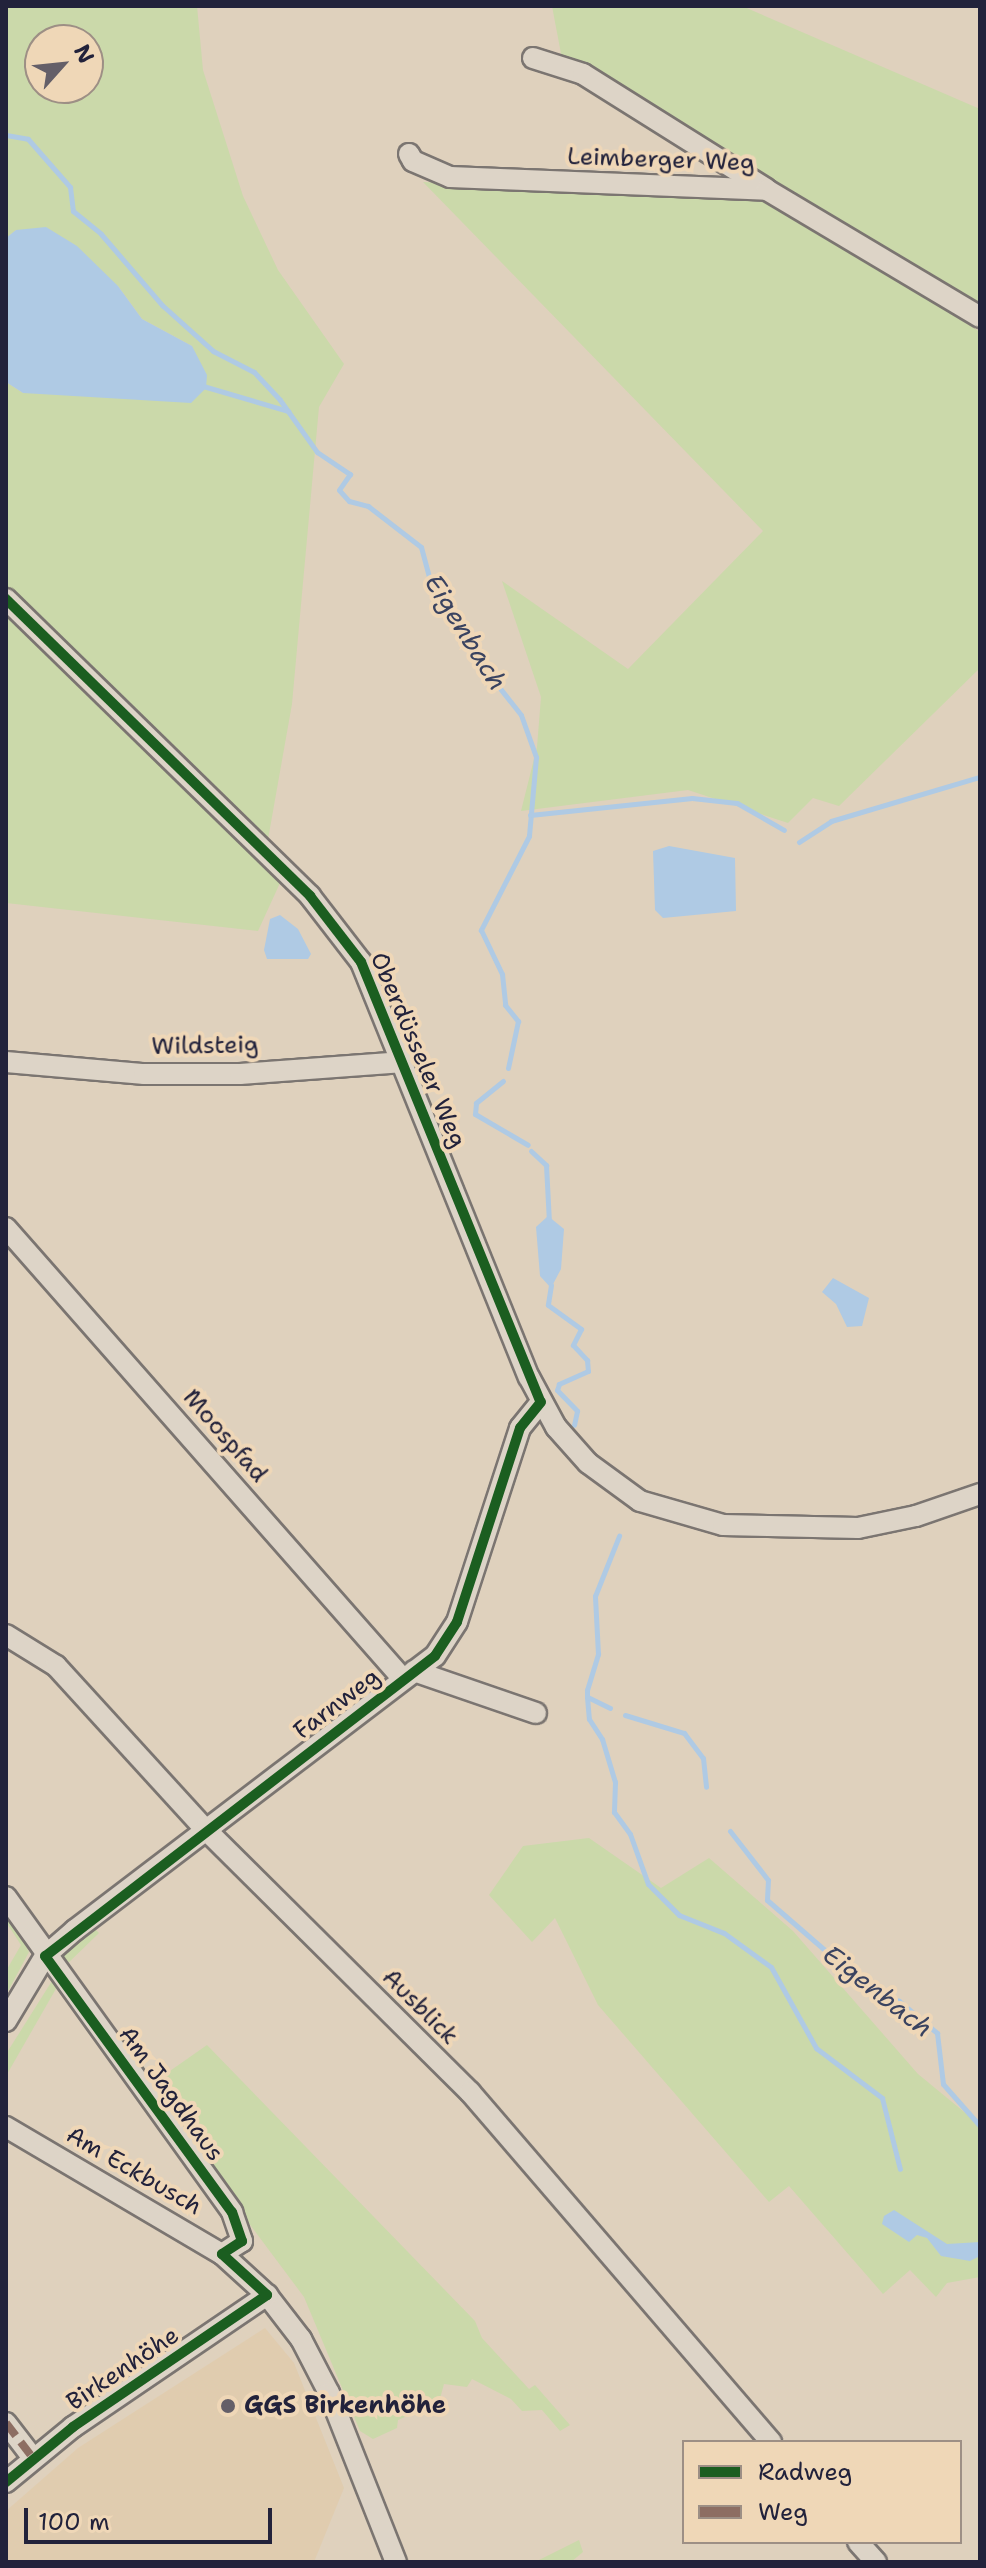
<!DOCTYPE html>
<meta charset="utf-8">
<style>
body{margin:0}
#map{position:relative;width:986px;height:2568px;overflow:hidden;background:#dfd1bd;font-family:"Shantell Sans",sans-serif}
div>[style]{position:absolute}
.built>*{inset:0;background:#e0ccaf}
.green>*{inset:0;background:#cbd9aa}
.water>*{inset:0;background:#afcae4}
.stream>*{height:5px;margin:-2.5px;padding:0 2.5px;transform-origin:2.5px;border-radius:2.5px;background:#afcae4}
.roads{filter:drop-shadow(2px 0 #7b7571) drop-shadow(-2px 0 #7b7571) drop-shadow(0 2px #7b7571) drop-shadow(0 -2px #7b7571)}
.minor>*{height:20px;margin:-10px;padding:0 10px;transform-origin:10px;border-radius:10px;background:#ddd4c7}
.quiet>*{height:8px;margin-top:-4px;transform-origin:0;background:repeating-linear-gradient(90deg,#8d6e63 0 16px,transparent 0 24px)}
.cycleway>*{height:10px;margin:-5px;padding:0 5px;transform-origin:5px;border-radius:5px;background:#1b5e20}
.dots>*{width:22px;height:22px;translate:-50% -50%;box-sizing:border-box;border:4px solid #efd7b7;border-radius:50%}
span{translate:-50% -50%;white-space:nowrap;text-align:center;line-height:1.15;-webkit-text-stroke:8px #efd7b7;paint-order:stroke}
.street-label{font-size:24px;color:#22223b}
.poi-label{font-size:24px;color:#22223b;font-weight:700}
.left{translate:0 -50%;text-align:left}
.water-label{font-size:26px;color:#3a4360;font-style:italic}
.frame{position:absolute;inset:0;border:8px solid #22223b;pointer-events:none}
.legend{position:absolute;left:682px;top:2440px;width:280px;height:104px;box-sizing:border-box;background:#efd7b7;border:2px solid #9d8f85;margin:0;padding:10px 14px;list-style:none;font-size:24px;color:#22223b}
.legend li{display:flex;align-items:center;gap:16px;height:40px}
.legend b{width:40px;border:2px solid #9d8f85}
.north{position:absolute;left:24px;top:24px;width:80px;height:80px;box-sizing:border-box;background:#efd7b7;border:2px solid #9d8f85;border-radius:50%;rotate:63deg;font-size:22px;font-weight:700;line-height:32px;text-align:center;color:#22223b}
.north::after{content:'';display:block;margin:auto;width:28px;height:36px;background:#645f68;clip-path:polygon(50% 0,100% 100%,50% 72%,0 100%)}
.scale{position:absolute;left:24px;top:2508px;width:248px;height:36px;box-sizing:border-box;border:4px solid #22223b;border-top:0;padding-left:10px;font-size:24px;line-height:28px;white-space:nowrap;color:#22223b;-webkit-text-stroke:6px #efd7b7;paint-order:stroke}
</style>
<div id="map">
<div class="built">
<div style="clip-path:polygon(265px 2328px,294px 2363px,344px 2488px,314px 2562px,6px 2562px,6px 2511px,78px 2448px)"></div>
</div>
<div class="green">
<div style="clip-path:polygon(evenodd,6px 6px,197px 6px,203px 70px,243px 196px,278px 270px,344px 364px,319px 407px,292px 704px,267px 845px,280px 883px,258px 931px,6px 903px,6px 382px,23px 393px,192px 346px,142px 319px,118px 286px,16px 230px,6px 238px,6px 6px,40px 40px,88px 40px,88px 88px,40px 88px,40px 40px)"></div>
<div style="clip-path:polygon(552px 6px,742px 6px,980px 109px,980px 314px,562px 59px)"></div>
<div style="clip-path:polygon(423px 182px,768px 198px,980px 332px,980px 668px,839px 806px,813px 798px,788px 823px,688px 790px,521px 811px,537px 747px,541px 697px,502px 581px,628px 669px,763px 531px)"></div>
<div style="clip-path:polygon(589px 1838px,661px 1888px,709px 1858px,793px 1931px,918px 2074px,980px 2125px,980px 2277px,947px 2283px,936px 2297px,910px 2270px,883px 2294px,789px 2186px,769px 2202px,598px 2005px,555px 1918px,532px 1942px,489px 1895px,523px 1846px)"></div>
<div style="clip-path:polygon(6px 1907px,29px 1952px,6px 1995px,6px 1971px,21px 1945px,6px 1922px)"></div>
<div style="clip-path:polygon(92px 1926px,99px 1933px,61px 1970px,63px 1953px)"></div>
<div style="clip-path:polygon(52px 1981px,57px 1987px,6px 2076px,6px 2054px)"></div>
<div style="clip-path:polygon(207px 2045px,475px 2321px,482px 2338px,529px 2389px,535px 2385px,570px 2425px,560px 2431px,542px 2410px,522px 2411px,511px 2399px,472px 2379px,467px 2387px,444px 2384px,439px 2402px,398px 2420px,397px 2428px,373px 2439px,360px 2431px,304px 2297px,147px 2087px)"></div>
<div style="clip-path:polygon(579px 2540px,583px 2552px,571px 2562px,535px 2562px)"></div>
</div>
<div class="water">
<div style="clip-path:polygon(46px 227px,77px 246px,118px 286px,142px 319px,192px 346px,207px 375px,206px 388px,191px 403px,23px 393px,6px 382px,6px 238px,16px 230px)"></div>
<div style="clip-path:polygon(669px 846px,735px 858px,736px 911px,663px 918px,655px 910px,653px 851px)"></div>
<div style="clip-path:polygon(280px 915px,298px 929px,311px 954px,308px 959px,267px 959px,264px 950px,270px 919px)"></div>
<div style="clip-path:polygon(548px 1216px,564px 1229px,561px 1269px,551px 1288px,540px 1276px,536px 1227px)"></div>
<div style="clip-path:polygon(833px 1278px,869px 1298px,862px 1326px,847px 1327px,836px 1304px,822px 1292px)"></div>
<div style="clip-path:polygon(894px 2210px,947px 2244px,980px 2242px,980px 2256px,970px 2261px,941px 2256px,927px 2238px,917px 2235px,909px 2242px,882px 2224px,884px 2216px)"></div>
</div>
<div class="stream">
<div style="left:6px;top:135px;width:22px;rotate:10deg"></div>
<div style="left:28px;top:139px;width:64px;rotate:48.8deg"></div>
<div style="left:70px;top:187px;width:24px;rotate:83deg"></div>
<div style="left:73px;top:211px;width:36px;rotate:39deg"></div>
<div style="left:101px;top:234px;width:94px;rotate:49.3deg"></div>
<div style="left:162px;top:305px;width:69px;rotate:42deg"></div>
<div style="left:213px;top:351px;width:46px;rotate:27.1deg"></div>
<div style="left:254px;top:372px;width:38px;rotate:47deg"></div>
<div style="left:280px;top:400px;width:64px;rotate:54.6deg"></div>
<div style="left:317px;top:452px;width:40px;rotate:34deg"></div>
<div style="left:350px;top:474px;width:19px;rotate:125deg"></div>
<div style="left:339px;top:490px;width:15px;rotate:48deg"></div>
<div style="left:349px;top:501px;width:20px;rotate:15deg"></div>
<div style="left:368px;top:506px;width:67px;rotate:37.7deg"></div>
<div style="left:421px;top:547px;width:38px;rotate:75deg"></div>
<div style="left:431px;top:584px;width:14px;rotate:17deg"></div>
<div style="left:444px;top:588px;width:29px;rotate:72deg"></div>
<div style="left:453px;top:616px;width:28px;rotate:46deg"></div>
<div style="left:472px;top:636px;width:28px;rotate:73deg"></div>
<div style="left:480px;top:663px;width:66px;rotate:51.7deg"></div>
<div style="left:521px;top:715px;width:45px;rotate:70.3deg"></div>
<div style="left:536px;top:757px;width:79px;rotate:95.1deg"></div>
<div style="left:529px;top:836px;width:106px;rotate:117.1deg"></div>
<div style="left:481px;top:930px;width:49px;rotate:64.5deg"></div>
<div style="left:502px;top:974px;width:31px;rotate:84deg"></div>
<div style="left:505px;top:1005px;width:21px;rotate:51deg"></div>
<div style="left:518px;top:1021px;width:48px;rotate:102deg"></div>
<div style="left:203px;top:386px;width:89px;rotate:16.4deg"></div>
<div style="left:530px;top:815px;width:163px;rotate:-6deg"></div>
<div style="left:692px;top:798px;width:45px;rotate:6.3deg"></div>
<div style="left:737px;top:803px;width:54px;rotate:29.9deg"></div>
<div style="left:799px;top:842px;width:38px;rotate:-33deg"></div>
<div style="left:831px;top:821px;width:155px;rotate:-16.5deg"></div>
<div style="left:503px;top:1081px;width:35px;rotate:141deg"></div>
<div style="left:476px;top:1103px;width:11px;rotate:95deg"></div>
<div style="left:475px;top:1114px;width:61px;rotate:30.3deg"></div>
<div style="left:531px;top:1151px;width:21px;rotate:43deg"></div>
<div style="left:546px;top:1165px;width:58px;rotate:87deg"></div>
<div style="left:551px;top:1285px;width:20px;rotate:99deg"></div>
<div style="left:548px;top:1305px;width:41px;rotate:36deg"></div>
<div style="left:581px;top:1329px;width:18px;rotate:117deg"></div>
<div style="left:573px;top:1345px;width:21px;rotate:47deg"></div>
<div style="left:587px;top:1360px;width:11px;rotate:85deg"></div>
<div style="left:588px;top:1371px;width:32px;rotate:156deg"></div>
<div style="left:559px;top:1384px;width:6px;rotate:108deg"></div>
<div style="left:557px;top:1390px;width:29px;rotate:46deg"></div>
<div style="left:577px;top:1411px;width:14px;rotate:102deg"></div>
<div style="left:587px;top:1697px;width:22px;rotate:85deg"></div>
<div style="left:589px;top:1719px;width:24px;rotate:57deg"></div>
<div style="left:602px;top:1739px;width:45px;rotate:73.2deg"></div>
<div style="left:615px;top:1782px;width:30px;rotate:92deg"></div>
<div style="left:614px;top:1812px;width:27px;rotate:54deg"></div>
<div style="left:630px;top:1834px;width:53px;rotate:70.2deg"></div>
<div style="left:648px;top:1884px;width:44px;rotate:45deg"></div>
<div style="left:679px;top:1915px;width:48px;rotate:21.8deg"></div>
<div style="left:724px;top:1933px;width:58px;rotate:35.9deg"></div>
<div style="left:771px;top:1967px;width:93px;rotate:60.9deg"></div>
<div style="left:816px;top:2048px;width:83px;rotate:37.1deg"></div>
<div style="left:882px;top:2098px;width:73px;rotate:75.8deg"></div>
<div style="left:610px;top:1708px;width:25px;rotate:-154deg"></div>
<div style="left:587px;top:1697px;width:7px;rotate:-90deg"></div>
<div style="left:587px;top:1690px;width:38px;rotate:-73deg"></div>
<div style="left:598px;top:1654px;width:58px;rotate:-93deg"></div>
<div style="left:595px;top:1596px;width:65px;rotate:-68.2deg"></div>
<div style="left:625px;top:1715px;width:62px;rotate:17deg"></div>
<div style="left:684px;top:1733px;width:31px;rotate:53deg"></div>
<div style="left:703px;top:1758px;width:29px;rotate:84deg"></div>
<div style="left:730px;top:1831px;width:62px;rotate:52.2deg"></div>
<div style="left:768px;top:1880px;width:20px;rotate:93deg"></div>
<div style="left:767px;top:1900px;width:148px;rotate:40.9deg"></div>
<div style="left:879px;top:1997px;width:20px;rotate:11deg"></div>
<div style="left:899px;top:2001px;width:50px;rotate:40.1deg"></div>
<div style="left:937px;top:2033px;width:51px;rotate:83.3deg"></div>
<div style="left:943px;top:2084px;width:56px;rotate:48.6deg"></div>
</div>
<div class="roads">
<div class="minor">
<div style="left:533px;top:58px;width:52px;rotate:17.7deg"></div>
<div style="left:583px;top:74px;width:216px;rotate:32.1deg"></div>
<div style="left:409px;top:154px;width:8px;rotate:60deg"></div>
<div style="left:413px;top:161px;width:40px;rotate:23.4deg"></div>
<div style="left:450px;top:177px;width:317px;rotate:2.3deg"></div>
<div style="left:767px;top:190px;width:248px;rotate:30.8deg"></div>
<div style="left:6px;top:599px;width:425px;rotate:44.3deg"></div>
<div style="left:310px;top:896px;width:83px;rotate:52.3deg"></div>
<div style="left:361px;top:962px;width:448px;rotate:68deg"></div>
<div style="left:529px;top:1377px;width:57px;rotate:61.6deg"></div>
<div style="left:556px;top:1427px;width:48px;rotate:48.4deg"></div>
<div style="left:588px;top:1463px;width:64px;rotate:36.2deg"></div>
<div style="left:640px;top:1501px;width:86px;rotate:16.1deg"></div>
<div style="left:723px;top:1525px;width:135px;rotate:1.3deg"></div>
<div style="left:858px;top:1528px;width:59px;rotate:-11.7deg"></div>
<div style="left:916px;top:1516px;width:68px;rotate:-19deg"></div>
<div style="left:6px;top:1062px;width:139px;rotate:5deg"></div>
<div style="left:144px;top:1074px;width:96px"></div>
<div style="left:240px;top:1074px;width:164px;rotate:-4.2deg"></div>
<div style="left:6px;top:1228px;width:601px;rotate:48.64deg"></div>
<div style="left:6px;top:1635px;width:59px;rotate:31.8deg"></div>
<div style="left:56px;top:1666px;width:221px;rotate:47.6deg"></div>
<div style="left:205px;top:1829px;width:373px;rotate:44.8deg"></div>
<div style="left:470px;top:2092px;width:462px;rotate:49.3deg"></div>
<div style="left:414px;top:1671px;width:129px;rotate:19deg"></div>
<div style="left:6px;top:1897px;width:388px;rotate:54.3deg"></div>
<div style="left:232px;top:2212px;width:31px;rotate:71deg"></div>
<div style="left:242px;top:2241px;width:24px;rotate:147deg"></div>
<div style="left:6px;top:2021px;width:76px;rotate:-59deg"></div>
<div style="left:45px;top:1956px;width:40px;rotate:-41deg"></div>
<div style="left:75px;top:1930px;width:452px;rotate:-37.3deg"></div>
<div style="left:435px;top:1656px;width:40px;rotate:-57.1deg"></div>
<div style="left:457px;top:1622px;width:204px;rotate:-72deg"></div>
<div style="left:520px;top:1428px;width:33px;rotate:-51deg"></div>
<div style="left:6px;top:2127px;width:251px;rotate:30.5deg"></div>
<div style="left:222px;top:2254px;width:61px;rotate:42.3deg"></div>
<div style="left:267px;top:2295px;width:56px;rotate:52.3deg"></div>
<div style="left:301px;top:2339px;width:61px;rotate:62.6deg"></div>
<div style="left:329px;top:2393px;width:182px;rotate:68.4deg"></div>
<div style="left:6px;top:2423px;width:44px;rotate:52.4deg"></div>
<div style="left:6px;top:2482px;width:87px;rotate:-39.4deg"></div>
<div style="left:73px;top:2427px;width:235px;rotate:-34.2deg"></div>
<div style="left:858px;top:2542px;width:27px;rotate:48deg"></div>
</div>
</div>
<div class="quiet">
<div style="left:6px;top:2423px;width:44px;rotate:52.4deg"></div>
</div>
<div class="cycleway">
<div style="left:6px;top:599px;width:425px;rotate:44.3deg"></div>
<div style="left:310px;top:896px;width:83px;rotate:52.3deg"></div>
<div style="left:361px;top:962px;width:475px;rotate:67.8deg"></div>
<div style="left:541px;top:1402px;width:33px;rotate:129deg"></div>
<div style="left:520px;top:1428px;width:204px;rotate:108deg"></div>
<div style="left:457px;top:1622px;width:40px;rotate:122.9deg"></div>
<div style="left:435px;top:1656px;width:492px;rotate:142.4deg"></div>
<div style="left:45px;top:1956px;width:317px;rotate:53.9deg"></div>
<div style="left:232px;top:2212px;width:31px;rotate:71deg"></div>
<div style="left:242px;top:2241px;width:24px;rotate:147deg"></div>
<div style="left:222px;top:2254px;width:61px;rotate:42.3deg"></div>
<div style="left:267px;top:2295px;width:235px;rotate:145.8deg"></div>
<div style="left:73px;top:2427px;width:87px;rotate:140.6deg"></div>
</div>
<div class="dots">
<div style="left:228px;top:2406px;background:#645f68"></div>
</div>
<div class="street-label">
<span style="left:661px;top:160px;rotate:2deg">Leimberger Weg</span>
<span style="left:205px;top:1046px;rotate:-1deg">Wildsteig</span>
<span style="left:418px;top:1050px;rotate:67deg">Oberdüsseler Weg</span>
<span style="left:225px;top:1436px;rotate:49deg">Moospfad</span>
<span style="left:337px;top:1704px;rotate:-37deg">Farnweg</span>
<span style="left:420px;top:2007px;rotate:45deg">Ausblick</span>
<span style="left:171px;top:2094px;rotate:54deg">Am Jagdhaus</span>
<span style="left:134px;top:2171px;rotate:30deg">Am Eckbusch</span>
<span style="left:123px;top:2369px;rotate:-34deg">Birkenhöhe</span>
</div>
<div class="poi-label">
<span class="left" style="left:244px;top:2406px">GGS Birkenhöhe</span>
</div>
<div class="water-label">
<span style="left:466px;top:632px;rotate:58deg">Eigenbach</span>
<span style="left:878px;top:1991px;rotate:38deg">Eigenbach</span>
</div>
<div class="frame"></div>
<ul class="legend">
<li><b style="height:10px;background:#1b5e20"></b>Radweg</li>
<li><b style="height:10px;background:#8d6e63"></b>Weg</li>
</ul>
<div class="north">N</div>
<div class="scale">100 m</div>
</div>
